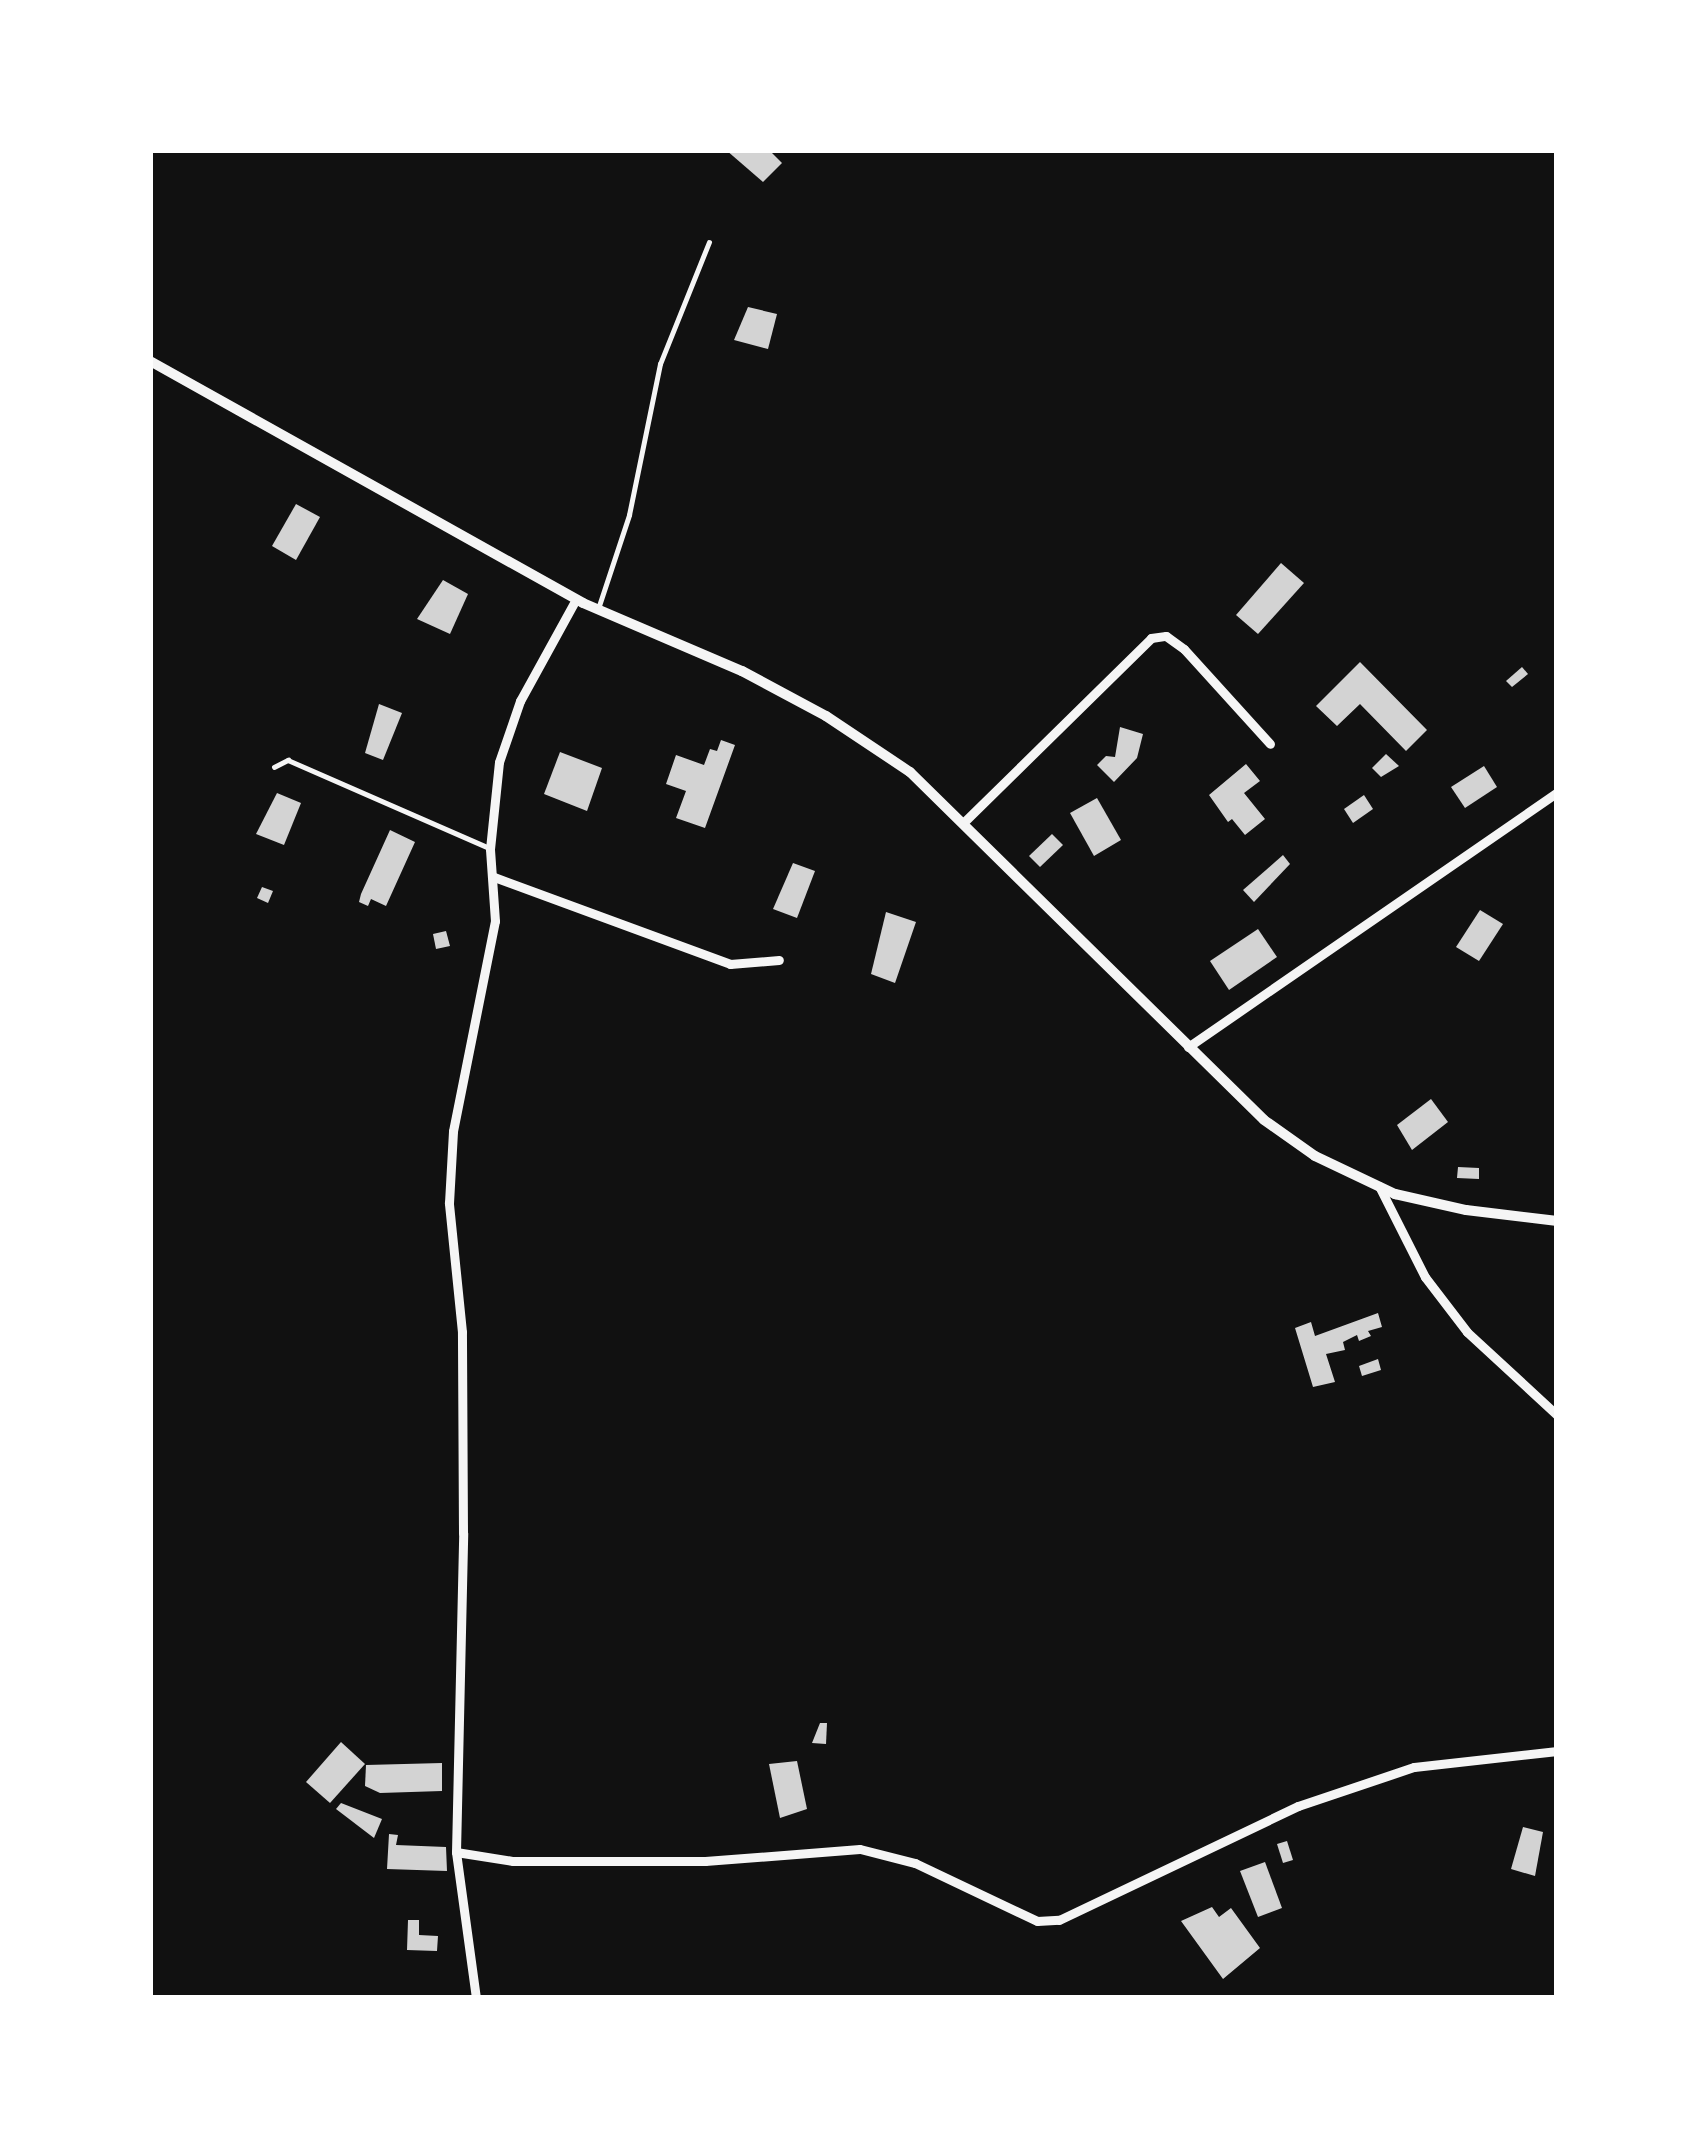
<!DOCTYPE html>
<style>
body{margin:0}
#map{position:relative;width:1707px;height:2148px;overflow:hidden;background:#111;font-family:"Varela Round",sans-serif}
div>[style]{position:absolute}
.building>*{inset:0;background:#d3d3d3}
.service>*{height:4.5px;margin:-2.25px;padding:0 2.25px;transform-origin:2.25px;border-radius:2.25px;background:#f5f5f5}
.minor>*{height:9px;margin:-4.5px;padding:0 4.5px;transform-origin:4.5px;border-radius:4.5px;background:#f5f5f5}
.tertiary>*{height:10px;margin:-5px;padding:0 5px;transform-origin:5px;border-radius:5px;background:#f5f5f5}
span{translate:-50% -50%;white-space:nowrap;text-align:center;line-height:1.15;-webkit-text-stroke:9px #fff;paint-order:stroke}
.frame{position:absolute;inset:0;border:153px solid #fff;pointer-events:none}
</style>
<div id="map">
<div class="building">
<div style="clip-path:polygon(726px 150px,769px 150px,782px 163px,763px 182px)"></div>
<div style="clip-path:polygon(748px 307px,777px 314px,768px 349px,734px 340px)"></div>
<div style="clip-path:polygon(296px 504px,320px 517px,296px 560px,272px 546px)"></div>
<div style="clip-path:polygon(1281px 563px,1304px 583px,1258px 634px,1236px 615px)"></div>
<div style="clip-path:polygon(443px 580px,468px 594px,450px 634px,417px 619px)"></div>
<div style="clip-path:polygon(1360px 662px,1427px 730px,1406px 751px,1360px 704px,1337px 726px,1316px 706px)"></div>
<div style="clip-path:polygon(1522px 667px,1528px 674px,1512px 687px,1506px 681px)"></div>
<div style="clip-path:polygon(379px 704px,402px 713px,383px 760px,365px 753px)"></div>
<div style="clip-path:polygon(1120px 727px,1143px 734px,1137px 758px,1114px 782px,1097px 765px,1106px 756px,1115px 757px)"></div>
<div style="clip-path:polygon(721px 740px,735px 745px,705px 828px,676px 818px,686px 791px,666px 784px,676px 755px,704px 765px,710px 749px,717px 751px)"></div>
<div style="clip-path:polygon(560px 752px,602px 768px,587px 811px,544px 794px)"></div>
<div style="clip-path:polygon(1386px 754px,1399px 766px,1381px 777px,1372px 768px)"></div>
<div style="clip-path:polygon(1246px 764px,1260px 781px,1244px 793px,1265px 819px,1245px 835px,1232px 819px,1228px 822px,1209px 795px)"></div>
<div style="clip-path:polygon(1484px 766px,1497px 787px,1465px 808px,1451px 787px)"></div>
<div style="clip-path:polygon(277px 793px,301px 803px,284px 845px,256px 834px)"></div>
<div style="clip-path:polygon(1364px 795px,1373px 809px,1353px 823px,1344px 809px)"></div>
<div style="clip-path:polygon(1097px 798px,1121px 840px,1094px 856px,1070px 813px)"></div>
<div style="clip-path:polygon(390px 830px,415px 842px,386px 906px,371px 899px,368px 906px,359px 902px,361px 894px)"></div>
<div style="clip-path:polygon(1052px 834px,1063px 845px,1040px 867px,1029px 856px)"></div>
<div style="clip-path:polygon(1283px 855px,1290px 864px,1254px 902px,1243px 890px)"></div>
<div style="clip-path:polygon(793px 863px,815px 871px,797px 918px,773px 909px)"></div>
<div style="clip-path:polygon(262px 887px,273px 891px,268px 903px,257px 898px)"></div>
<div style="clip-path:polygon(1480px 910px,1503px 924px,1479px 961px,1456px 947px)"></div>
<div style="clip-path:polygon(886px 912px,916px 922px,895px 983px,871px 974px)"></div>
<div style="clip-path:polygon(1258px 929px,1277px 957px,1229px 990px,1210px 961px)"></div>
<div style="clip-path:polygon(446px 931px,450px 946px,436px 949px,433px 934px)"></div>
<div style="clip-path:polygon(1431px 1099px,1448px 1122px,1412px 1150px,1397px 1125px)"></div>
<div style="clip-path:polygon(1458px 1167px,1479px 1168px,1479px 1179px,1457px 1178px)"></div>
<div style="clip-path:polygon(1378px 1313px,1382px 1327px,1368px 1331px,1371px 1336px,1359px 1341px,1357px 1335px,1343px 1342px,1345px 1350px,1326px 1354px,1335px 1382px,1313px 1387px,1295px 1328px,1311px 1322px,1315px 1336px)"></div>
<div style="clip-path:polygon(1378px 1359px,1381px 1370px,1362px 1376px,1359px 1366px)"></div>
<div style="clip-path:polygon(820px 1723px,827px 1723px,826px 1744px,812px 1743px)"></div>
<div style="clip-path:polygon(341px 1742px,365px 1764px,330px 1803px,306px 1782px)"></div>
<div style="clip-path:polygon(797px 1761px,807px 1809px,780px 1818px,769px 1764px)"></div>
<div style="clip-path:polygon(442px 1763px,442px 1791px,380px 1793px,365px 1786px,366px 1765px)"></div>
<div style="clip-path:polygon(341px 1803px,382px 1819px,374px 1838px,336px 1809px)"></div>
<div style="clip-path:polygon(1523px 1827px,1543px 1832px,1535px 1876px,1511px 1869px)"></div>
<div style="clip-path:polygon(389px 1834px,398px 1835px,396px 1845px,446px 1847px,447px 1871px,387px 1869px)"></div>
<div style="clip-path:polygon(1287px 1841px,1293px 1860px,1283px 1863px,1277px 1844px)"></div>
<div style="clip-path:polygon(1265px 1862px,1282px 1908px,1258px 1917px,1240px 1871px)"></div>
<div style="clip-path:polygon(1212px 1907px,1219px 1917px,1231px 1908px,1260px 1948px,1223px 1979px,1181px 1921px)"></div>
<div style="clip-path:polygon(408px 1920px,419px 1920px,419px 1935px,438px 1936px,437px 1951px,407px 1950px)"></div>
</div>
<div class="service">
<div style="left:598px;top:609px;width:99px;rotate:-71.7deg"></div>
<div style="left:629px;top:515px;width:154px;rotate:-78.4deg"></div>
<div style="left:660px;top:364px;width:131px;rotate:-68.1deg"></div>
<div style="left:274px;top:767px;width:16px;rotate:-27deg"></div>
<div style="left:288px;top:760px;width:219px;rotate:23.6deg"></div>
</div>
<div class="minor">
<div style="left:963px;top:823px;width:264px;rotate:-44.5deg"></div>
<div style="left:1151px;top:638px;width:15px;rotate:-8deg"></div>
<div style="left:1166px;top:636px;width:22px;rotate:36deg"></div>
<div style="left:1184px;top:649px;width:128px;rotate:47.8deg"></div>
<div style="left:494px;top:877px;width:252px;rotate:20.2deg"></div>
<div style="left:730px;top:964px;width:49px;rotate:-4.7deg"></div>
<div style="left:1188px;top:1047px;width:449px;rotate:-34.6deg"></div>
<div style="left:1379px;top:1186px;width:102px;rotate:63.2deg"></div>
<div style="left:1425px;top:1277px;width:69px;rotate:52.6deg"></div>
<div style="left:1467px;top:1332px;width:122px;rotate:42.7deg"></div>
<div style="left:456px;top:1852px;width:58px;rotate:9deg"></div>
<div style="left:513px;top:1861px;width:192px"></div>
<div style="left:705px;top:1861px;width:155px;rotate:-4.4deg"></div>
<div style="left:860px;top:1849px;width:57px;rotate:14.3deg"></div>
<div style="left:915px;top:1863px;width:135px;rotate:25.4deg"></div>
<div style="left:1037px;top:1921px;width:22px;rotate:-3deg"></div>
<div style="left:1059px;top:1920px;width:265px;rotate:-25.5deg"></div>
<div style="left:1298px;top:1806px;width:122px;rotate:-18.6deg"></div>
<div style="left:1414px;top:1767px;width:144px;rotate:-6.4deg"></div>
<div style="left:476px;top:1998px;width:147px;rotate:-97.8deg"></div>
<div style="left:456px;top:1852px;width:319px;rotate:-88.7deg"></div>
<div style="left:463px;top:1533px;width:201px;rotate:-90.3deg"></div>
<div style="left:462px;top:1332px;width:130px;rotate:-95.8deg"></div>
<div style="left:449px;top:1203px;width:72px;rotate:-86.8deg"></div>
<div style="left:453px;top:1131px;width:214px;rotate:-78.7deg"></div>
<div style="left:495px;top:921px;width:72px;rotate:-94deg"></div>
<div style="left:490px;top:849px;width:87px;rotate:-84.1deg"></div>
<div style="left:499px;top:762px;width:65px;rotate:-71deg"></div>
<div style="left:520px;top:701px;width:116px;rotate:-61.2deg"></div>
</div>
<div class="tertiary">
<div style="left:150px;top:361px;width:496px;rotate:29.2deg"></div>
<div style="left:583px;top:603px;width:173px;rotate:23.2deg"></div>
<div style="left:742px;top:671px;width:95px;rotate:28.2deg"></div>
<div style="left:826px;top:716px;width:101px;rotate:33.7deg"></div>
<div style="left:910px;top:772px;width:496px;rotate:44.5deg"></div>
<div style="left:1264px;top:1120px;width:62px;rotate:35.2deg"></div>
<div style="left:1315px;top:1156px;width:89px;rotate:25.4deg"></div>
<div style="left:1395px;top:1194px;width:73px;rotate:12.7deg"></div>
<div style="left:1466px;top:1210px;width:92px;rotate:6.9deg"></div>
</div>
<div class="frame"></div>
</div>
